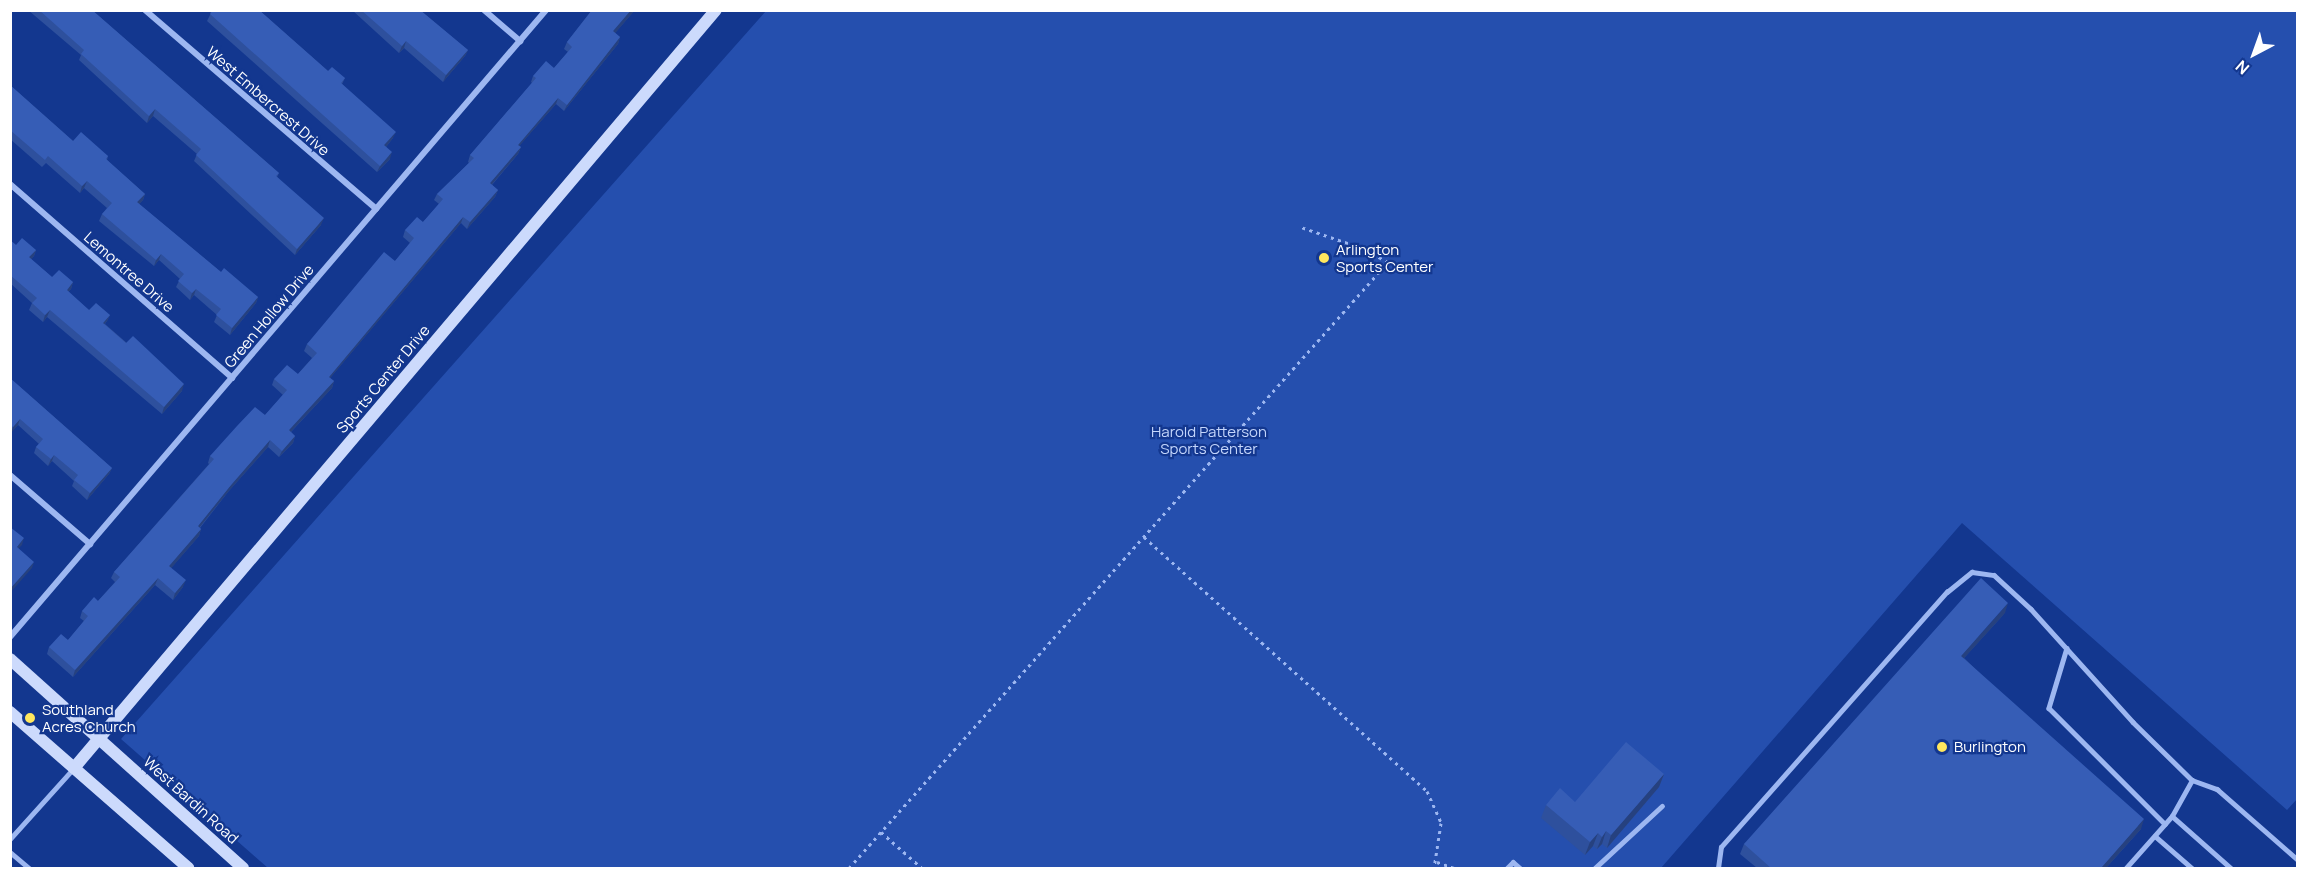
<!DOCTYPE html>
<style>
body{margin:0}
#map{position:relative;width:2308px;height:879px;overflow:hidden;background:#13378f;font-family:Manrope,sans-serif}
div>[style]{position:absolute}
.green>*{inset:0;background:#254fae}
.path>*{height:3px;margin-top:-1.5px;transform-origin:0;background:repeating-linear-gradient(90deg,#9db7f1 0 3px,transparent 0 7.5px)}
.lane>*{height:4.5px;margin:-2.25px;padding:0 2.25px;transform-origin:2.25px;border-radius:2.25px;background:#9db7f1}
.street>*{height:6px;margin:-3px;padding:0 3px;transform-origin:3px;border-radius:3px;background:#9db7f1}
.secondary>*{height:12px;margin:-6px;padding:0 6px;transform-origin:6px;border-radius:6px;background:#ccdafc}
.wall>*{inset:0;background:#2e509d}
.shaded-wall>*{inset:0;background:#26417f}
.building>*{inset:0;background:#365db6}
.dots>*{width:16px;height:16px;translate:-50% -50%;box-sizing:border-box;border:3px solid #13378f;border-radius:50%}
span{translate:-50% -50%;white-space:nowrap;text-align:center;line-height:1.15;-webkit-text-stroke:4.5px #13378f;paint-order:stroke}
.street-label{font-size:15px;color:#fff}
.poi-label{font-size:15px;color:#fff}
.left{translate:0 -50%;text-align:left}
.park-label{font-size:15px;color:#c4d6fc}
.frame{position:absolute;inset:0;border:12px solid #fff;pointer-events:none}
.north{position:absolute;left:2224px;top:24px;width:60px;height:60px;-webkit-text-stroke:4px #13378f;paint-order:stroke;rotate:221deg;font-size:16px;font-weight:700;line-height:24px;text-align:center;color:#fff}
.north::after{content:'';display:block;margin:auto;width:21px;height:27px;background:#fff;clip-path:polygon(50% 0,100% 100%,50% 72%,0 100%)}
</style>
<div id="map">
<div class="green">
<div style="clip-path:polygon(766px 11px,2297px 11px,2298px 798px,2287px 810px,1962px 523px,1661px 868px,268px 868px,121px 739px)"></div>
</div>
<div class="path">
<div style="left:1144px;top:537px;width:380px;rotate:41.9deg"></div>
<div style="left:1427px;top:791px;width:35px;rotate:66deg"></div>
<div style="left:1441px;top:823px;width:46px;rotate:98.8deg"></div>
<div style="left:881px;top:832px;width:55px;rotate:41.3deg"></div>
<div style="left:1437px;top:862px;width:18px;rotate:19deg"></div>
<div style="left:849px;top:868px;width:811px;rotate:-48.35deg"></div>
<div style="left:1388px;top:262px;width:30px;rotate:-152deg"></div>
<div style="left:1362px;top:248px;width:65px;rotate:-161deg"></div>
</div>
<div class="lane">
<div style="left:2067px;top:648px;width:63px;rotate:106.7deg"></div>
<div style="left:2049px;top:708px;width:164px;rotate:45deg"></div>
<div style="left:2192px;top:780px;width:27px;rotate:20deg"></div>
<div style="left:2217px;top:789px;width:108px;rotate:41.2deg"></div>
<div style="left:2172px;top:816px;width:79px;rotate:41.4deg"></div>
<div style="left:2155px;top:836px;width:49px;rotate:40.9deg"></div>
<div style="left:10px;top:839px;width:94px;rotate:-48deg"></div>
<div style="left:10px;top:852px;width:25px;rotate:40deg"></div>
<div style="left:1507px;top:868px;width:8px;rotate:-45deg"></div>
<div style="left:1513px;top:862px;width:9px;rotate:41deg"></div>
<div style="left:1595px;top:868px;width:91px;rotate:-42.8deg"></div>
<div style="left:1718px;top:868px;width:21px;rotate:-82deg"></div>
<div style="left:1721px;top:847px;width:341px;rotate:-48.5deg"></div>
<div style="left:1947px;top:592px;width:32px;rotate:-39deg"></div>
<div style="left:1972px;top:572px;width:22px;rotate:8deg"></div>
<div style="left:1994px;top:575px;width:50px;rotate:42.6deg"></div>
<div style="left:2031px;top:609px;width:152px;rotate:47.9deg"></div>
<div style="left:2133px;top:722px;width:83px;rotate:44.5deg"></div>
<div style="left:2126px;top:868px;width:69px;rotate:-48.5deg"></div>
<div style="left:2172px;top:816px;width:41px;rotate:-60.9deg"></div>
</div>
<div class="street">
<div style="left:145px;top:10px;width:305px;rotate:40.7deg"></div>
<div style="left:484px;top:10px;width:48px;rotate:40.7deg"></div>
<div style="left:10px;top:184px;width:295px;rotate:41.1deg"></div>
<div style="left:10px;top:475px;width:106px;rotate:40.8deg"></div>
<div style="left:10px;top:637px;width:825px;rotate:-49.47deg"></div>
</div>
<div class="secondary">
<div style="left:10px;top:659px;width:313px;rotate:41.9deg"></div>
<div style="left:10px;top:712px;width:237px;rotate:41.2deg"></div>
<div style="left:74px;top:768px;width:993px;rotate:-49.74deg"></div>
</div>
<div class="wall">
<div style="clip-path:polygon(28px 10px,92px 10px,279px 173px,277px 177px,321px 225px,295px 255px,194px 161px,197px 154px,153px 116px,147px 123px,79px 60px,81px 55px)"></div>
<div style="clip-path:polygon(208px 10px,259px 10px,328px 71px,345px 78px,342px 84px,393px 138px,386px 147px,390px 159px,377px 172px,207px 21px,211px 13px)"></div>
<div style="clip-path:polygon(352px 10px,420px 10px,468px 50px,465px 56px,443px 82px,404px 48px,399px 53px)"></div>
<div style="clip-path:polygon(592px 10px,635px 10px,615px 33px,620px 37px,618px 44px,564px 111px,556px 104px,519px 146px,521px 147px,518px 154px,492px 185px,498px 190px,495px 197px,467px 229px,461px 223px,330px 378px,334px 381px,332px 388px,291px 432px,295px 436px,293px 443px,279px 457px,268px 447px,228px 492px,200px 528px,201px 529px,199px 536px,171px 568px,183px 587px,173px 600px,155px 585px,73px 677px,47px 654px,49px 647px,68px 640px,84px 621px,80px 618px,82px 611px,98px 601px,115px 582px,111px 578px,114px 572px,209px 464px,208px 463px,210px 456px,265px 415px,283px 395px,272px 385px,274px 379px,298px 374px,312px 358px,304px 351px,307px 344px,395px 261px,410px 243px,403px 237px,405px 230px,423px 222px,439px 204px,434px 200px,437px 194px,469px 163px,468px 162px,470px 155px,532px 83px,531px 82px,533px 76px,554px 68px,568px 52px,564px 49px,567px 42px)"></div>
<div style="clip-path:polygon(10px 85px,73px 141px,108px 156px,107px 160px,145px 194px,143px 200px,139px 204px,221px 272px,258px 297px,256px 303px,230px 335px,214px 322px,217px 315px,194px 295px,190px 300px,176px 287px,180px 279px,159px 260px,154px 266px,99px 221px,102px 214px,107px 208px,84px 188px,80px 193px,46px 163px,42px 167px,10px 139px)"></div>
<div style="clip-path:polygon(10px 240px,16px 245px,36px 250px,34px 256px,31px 259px,52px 277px,73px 282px,71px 289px,68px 292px,89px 310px,110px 315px,107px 321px,105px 324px,182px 391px,162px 414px,47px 317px,43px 322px,29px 310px,32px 303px,10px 283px)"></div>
<div style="clip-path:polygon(10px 378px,112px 468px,109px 474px,87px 500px,72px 486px,74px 481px,52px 461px,48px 466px,34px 453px,36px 447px,39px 444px,18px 425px,10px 433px)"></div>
<div style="clip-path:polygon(2005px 613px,1964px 658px,2141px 829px,2106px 868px,1757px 868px,1740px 854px,1744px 844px)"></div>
<div style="clip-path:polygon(1664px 774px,1659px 787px,1607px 848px,1602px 844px,1597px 849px,1593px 846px,1585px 855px,1541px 818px,1546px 805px,1575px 802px)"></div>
</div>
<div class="shaded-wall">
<div style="clip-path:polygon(631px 10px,635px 10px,611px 38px,613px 31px)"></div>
<div style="clip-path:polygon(620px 37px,618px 44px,564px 111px,567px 105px)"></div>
<div style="clip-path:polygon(406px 41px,404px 48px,399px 53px,402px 46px)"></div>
<div style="clip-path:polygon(468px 50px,465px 56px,443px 82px,446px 75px)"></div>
<div style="clip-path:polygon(558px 98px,556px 104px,515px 151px,518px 145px)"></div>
<div style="clip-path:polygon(155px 109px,153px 116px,147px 123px,149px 116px)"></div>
<div style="clip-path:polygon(396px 132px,393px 138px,382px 152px,384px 145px)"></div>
<div style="clip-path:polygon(521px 147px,518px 154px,487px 190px,490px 183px)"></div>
<div style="clip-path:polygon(392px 152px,390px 159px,377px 172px,380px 166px)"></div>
<div style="clip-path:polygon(87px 181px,84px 188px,80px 193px,82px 186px)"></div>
<div style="clip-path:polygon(498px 190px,495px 197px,467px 229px,470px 222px)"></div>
<div style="clip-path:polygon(145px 194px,143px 200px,135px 209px,137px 202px)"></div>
<div style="clip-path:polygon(463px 217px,461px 223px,326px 383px,329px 377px)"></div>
<div style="clip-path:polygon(324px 218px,321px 225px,295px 255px,297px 249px)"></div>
<div style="clip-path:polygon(36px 250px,34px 256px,27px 264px,29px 257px)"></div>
<div style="clip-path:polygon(161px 254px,159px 260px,154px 266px,156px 260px)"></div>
<div style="clip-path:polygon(73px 282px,71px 289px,64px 297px,67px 290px)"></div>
<div style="clip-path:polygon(196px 289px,194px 295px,190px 300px,192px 293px)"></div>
<div style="clip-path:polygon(258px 297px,256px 303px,230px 335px,232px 328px)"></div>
<div style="clip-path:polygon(50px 310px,47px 317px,43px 322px,45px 315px)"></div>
<div style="clip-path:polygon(110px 315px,107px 321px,100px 329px,103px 323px)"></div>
<div style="clip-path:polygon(334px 381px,332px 388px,286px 437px,289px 430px)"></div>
<div style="clip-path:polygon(184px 384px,182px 391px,162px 414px,164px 407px)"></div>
<div style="clip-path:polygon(20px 419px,18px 425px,11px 433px,13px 427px)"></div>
<div style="clip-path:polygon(295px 436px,293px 443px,279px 457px,282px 451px)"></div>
<div style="clip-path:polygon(270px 440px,268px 447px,228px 492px,195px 533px,198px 526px,231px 485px)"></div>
<div style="clip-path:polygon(54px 455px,52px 461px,48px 466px,51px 459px)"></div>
<div style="clip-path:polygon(112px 468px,109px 474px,87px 500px,90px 493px)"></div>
<div style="clip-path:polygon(201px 529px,199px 536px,167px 573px,169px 566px)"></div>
<div style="clip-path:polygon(24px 538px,22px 545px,14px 553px,17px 547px)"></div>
<div style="clip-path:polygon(34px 562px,32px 568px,10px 593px,10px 589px)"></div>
<div style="clip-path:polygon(158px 578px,155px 585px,73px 677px,75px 670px)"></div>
<div style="clip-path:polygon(186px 580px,183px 587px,173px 600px,175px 593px)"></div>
<div style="clip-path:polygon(2008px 603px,2005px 613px,1957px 666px,1961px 656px)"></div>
<div style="clip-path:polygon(1664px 774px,1659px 787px,1607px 848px,1611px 835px)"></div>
<div style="clip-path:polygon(2144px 819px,2141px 829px,2106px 868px,2101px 868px)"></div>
<div style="clip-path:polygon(1606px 831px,1602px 844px,1597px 849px,1602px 837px)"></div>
<div style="clip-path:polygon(1598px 833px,1593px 846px,1585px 855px,1590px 842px)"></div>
</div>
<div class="building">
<div style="clip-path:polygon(39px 10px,92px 10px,279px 173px,276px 176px,324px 218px,297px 249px,196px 155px,201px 149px,155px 109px,149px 116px,81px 54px,84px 50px)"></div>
<div style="clip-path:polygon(213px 10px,259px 10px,328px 71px,332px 67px,345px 78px,341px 83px,396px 132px,384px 145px,392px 152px,380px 166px,210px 14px)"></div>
<div style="clip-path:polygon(361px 10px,420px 10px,468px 50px,446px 75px,406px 41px,402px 46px)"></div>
<div style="clip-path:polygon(592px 10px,631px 10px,613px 31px,620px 37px,567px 105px,558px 98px,518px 145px,521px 147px,490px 183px,498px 190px,470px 222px,463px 217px,329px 377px,334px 381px,289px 430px,295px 436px,282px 451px,270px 440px,231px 485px,198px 526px,201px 529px,169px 566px,186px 580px,175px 593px,158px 578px,75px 670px,49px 647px,61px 634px,68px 640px,88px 616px,82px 611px,94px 597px,98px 601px,120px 577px,114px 572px,214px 459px,210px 456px,237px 426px,255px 407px,265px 415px,287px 390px,274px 379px,287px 365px,298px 374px,317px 353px,307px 344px,384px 252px,395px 261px,414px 238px,405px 230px,417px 217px,423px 222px,443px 199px,437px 194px,474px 158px,470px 155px,536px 78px,533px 76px,546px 61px,554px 68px,572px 47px,567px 42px)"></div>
<div style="clip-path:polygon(10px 85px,73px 141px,81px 132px,108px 156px,106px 159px,145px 194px,137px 202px,221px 272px,224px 268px,258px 297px,232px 328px,216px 315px,221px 309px,196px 289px,192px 293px,178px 281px,184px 274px,161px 254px,156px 260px,102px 214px,112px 203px,87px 181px,82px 186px,48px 156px,45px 160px,10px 130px)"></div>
<div style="clip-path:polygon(22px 238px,36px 250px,29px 257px,52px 277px,59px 270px,73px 282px,67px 290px,89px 310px,96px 303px,110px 315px,103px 323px,126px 343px,133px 336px,184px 384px,164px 407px,50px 310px,45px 315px,32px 303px,37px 298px,10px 275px,10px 240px,16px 245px)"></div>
<div style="clip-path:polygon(10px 378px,112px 468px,90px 493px,74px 480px,78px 475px,54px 455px,51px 459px,36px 447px,43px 439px,20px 419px,13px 427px,10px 424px)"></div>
<div style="clip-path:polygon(10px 527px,24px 538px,17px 547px,34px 562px,10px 589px)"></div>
<div style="clip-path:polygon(1981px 578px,2008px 603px,1961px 656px,2144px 819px,2101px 868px,1771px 868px,1744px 844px)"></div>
<div style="clip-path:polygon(1626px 742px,1664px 774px,1611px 835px,1606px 831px,1602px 837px,1598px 833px,1590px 842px,1546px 805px,1560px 788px,1575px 802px)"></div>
</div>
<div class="dots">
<div style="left:1324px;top:258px;background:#ffe75e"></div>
<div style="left:30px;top:718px;background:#ffe75e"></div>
<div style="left:1942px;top:747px;background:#ffe75e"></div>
</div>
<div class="street-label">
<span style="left:268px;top:101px;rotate:41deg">West Embercrest Drive</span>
<span style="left:129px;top:272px;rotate:41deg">Lemontree Drive</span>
<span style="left:269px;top:316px;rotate:-50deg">Green Hollow Drive</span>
<span style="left:383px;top:379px;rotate:-50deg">Sports Center Drive</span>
<span style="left:191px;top:800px;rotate:42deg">West Bardin Road</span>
</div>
<div class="poi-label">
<span class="left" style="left:1336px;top:258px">Arlington<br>Sports Center</span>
<span class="left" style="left:42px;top:718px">Southland<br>Acres Church</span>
<span class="left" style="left:1954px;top:747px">Burlington</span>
</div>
<div class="park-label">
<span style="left:1209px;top:440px">Harold Patterson<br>Sports Center</span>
</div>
<div class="frame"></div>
<div class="north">N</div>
</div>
